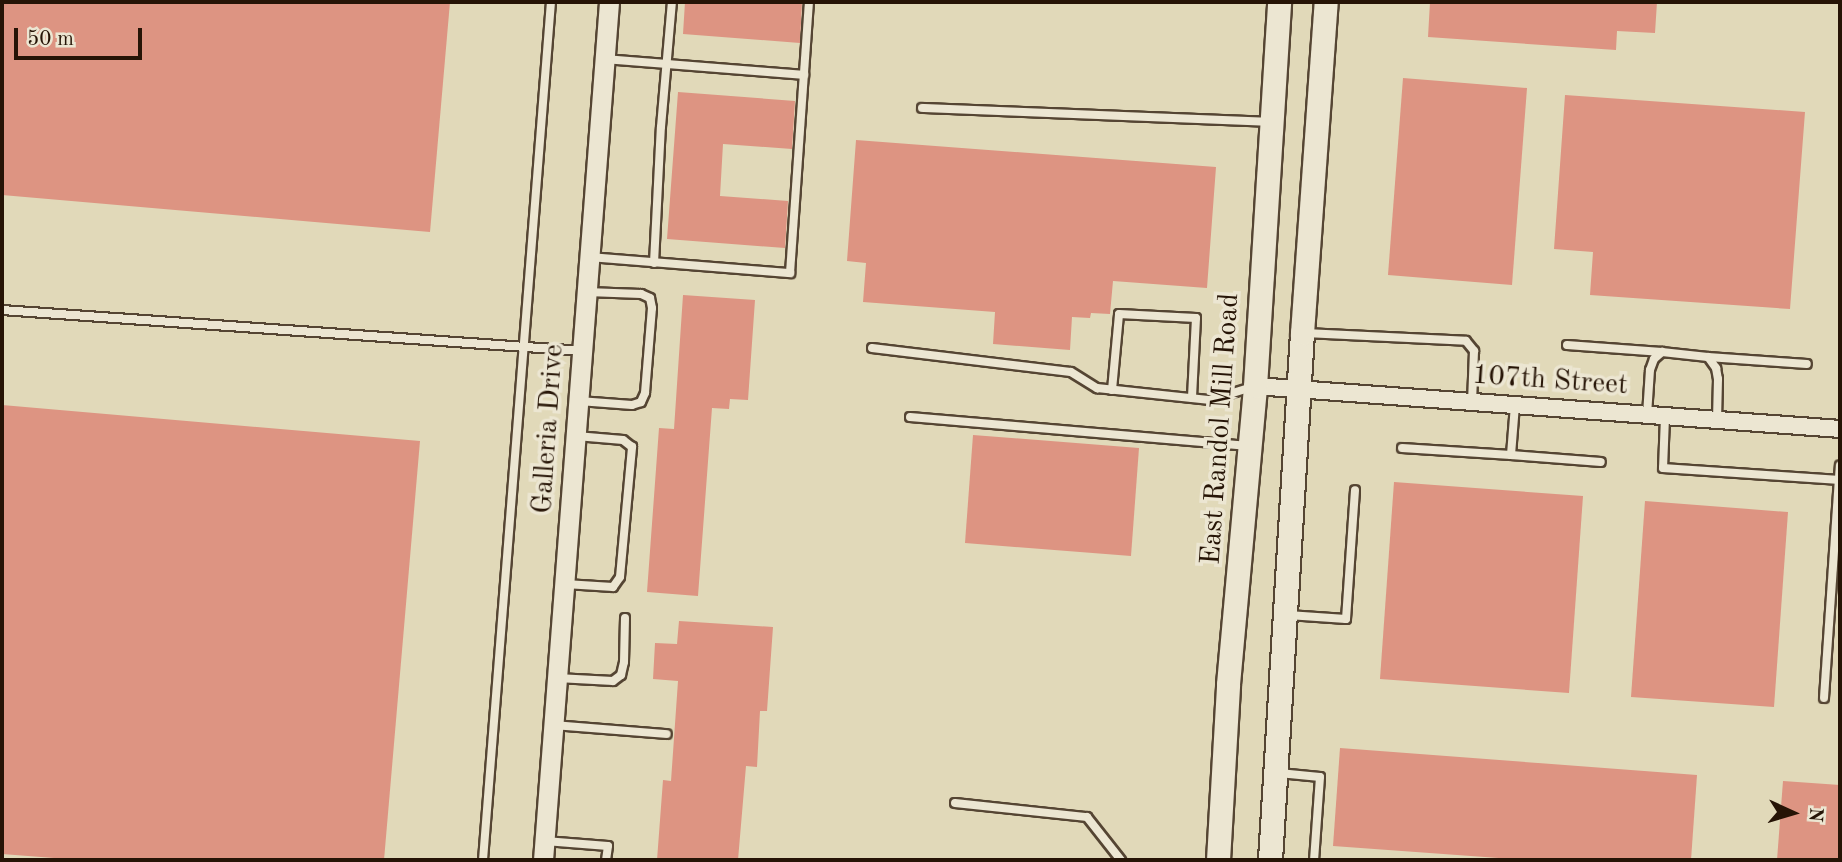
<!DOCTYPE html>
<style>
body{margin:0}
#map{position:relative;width:1842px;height:862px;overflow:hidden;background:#e1d9b9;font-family:"Old Standard TT",serif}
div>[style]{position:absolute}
.building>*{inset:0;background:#dd9482}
.roads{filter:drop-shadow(2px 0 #554533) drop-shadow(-2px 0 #554533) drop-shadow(0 2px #554533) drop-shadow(0 -2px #554533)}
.service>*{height:8px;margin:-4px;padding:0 4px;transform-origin:4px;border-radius:4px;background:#ece6d2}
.minor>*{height:16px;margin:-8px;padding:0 8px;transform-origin:8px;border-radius:8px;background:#ece6d2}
.tertiary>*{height:19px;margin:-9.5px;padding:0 9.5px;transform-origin:9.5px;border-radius:9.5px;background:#ece6d2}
.secondary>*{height:23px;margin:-11.5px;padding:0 11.5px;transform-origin:11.5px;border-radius:11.5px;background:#ece6d2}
span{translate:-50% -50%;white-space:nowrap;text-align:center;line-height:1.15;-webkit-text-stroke:7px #ece6d2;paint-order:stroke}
.street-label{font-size:28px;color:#261406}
.frame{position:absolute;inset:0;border:4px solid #261406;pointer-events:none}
.north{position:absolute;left:1758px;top:778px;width:70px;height:70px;-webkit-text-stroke:5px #ece6d2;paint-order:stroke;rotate:94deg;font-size:19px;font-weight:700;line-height:28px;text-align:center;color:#261406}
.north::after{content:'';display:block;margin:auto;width:24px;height:32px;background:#261406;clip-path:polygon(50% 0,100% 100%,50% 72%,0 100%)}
.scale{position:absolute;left:14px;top:28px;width:128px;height:32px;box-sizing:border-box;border:4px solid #261406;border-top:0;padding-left:9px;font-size:21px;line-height:24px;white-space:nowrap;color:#261406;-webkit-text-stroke:5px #ece6d2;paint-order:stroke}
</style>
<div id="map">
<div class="building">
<div style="clip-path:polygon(2px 2px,450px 2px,430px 232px,2px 195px)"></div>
<div style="clip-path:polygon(685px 2px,802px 2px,800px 43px,683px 34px)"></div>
<div style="clip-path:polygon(1430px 2px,1657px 2px,1655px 33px,1617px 31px,1616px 50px,1428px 37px)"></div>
<div style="clip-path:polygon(1403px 78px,1527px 88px,1512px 285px,1388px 275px)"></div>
<div style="clip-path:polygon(678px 92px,795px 101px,792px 149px,723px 144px,720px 196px,788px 201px,785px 248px,667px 239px)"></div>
<div style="clip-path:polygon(1565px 95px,1805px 112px,1790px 309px,1590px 295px,1593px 252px,1554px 249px)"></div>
<div style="clip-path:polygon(856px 140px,1216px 167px,1207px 288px,1113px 281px,1110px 314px,1091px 313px,1090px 318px,1072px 317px,1070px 350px,993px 344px,995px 312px,863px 302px,866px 263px,847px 261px)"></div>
<div style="clip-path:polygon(683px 295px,755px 300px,748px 400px,730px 399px,729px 409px,712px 408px,698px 596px,647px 592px,659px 428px,674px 429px)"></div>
<div style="clip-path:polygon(2px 405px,420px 441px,384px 860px,80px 860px,2px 854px)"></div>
<div style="clip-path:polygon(973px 435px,1139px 448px,1131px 556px,965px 543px)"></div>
<div style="clip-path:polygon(1394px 482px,1583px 496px,1569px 693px,1380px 679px)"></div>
<div style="clip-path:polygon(1645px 501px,1788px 512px,1774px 707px,1631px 697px)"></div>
<div style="clip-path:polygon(679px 621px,773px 627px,767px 711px,760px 711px,757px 767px,746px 766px,738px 860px,657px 860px,663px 780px,671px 781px,678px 681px,653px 679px,655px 643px,677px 644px)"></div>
<div style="clip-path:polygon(1340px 748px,1697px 775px,1691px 860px,1527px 860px,1333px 846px)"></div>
<div style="clip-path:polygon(1783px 781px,1840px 785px,1840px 860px,1777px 860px)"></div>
</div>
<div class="roads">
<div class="service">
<div style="left:605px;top:59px;width:200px;rotate:4.6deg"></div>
<div style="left:922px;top:108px;width:347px;rotate:2.3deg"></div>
<div style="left:590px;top:257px;width:201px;rotate:4.6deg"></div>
<div style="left:790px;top:273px;width:272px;rotate:-86deg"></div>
<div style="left:654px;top:263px;width:136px;rotate:-87.1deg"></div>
<div style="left:661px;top:127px;width:125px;rotate:-85deg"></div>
<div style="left:2px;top:310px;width:581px;rotate:4.04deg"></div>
<div style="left:1305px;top:333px;width:161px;rotate:2.8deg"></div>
<div style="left:1466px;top:341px;width:13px;rotate:51deg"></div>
<div style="left:1474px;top:351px;width:51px;rotate:92.2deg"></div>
<div style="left:1567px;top:345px;width:95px;rotate:4.2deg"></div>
<div style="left:872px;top:348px;width:200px;rotate:6.9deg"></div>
<div style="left:1071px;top:372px;width:31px;rotate:32deg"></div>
<div style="left:1097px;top:388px;width:114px;rotate:6.1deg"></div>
<div style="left:1210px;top:400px;width:44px;rotate:-17.2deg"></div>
<div style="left:1708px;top:357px;width:99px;rotate:4deg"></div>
<div style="left:1112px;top:390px;width:76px;rotate:-84.7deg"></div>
<div style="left:1119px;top:314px;width:77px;rotate:3deg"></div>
<div style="left:1196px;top:318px;width:80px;rotate:92.9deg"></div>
<div style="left:579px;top:401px;width:53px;rotate:4.3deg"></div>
<div style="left:632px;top:405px;width:9px;rotate:-18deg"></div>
<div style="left:641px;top:402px;width:10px;rotate:-66deg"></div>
<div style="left:645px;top:393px;width:85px;rotate:-85.3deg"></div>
<div style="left:652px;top:308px;width:10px;rotate:-101deg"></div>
<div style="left:650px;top:298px;width:10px;rotate:-156deg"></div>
<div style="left:641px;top:294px;width:54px;rotate:-177.9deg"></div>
<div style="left:1515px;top:405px;width:50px;rotate:94.6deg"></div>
<div style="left:1511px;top:455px;width:90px;rotate:4.4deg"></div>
<div style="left:1647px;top:415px;width:45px;rotate:-86.2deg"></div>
<div style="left:1650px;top:370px;width:12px;rotate:-70deg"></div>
<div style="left:1654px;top:359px;width:11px;rotate:-41deg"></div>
<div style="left:1662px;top:352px;width:46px;rotate:6.2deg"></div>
<div style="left:1708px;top:357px;width:14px;rotate:54deg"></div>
<div style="left:1716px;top:368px;width:11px;rotate:80deg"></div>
<div style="left:1718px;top:379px;width:41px;rotate:91.4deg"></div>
<div style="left:910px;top:417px;width:337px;rotate:4.9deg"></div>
<div style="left:1665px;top:417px;width:51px;rotate:92.2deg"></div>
<div style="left:1663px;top:468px;width:177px;rotate:3.9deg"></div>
<div style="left:1402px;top:448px;width:109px;rotate:3.7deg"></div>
<div style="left:565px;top:584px;width:48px;rotate:3.6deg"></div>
<div style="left:613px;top:587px;width:12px;rotate:-55deg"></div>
<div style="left:620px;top:577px;width:131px;rotate:-84.7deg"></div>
<div style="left:632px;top:447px;width:11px;rotate:-142deg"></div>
<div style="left:623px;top:440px;width:47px;rotate:-175.1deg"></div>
<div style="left:1288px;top:615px;width:58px;rotate:3.9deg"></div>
<div style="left:1346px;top:619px;width:129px;rotate:-86deg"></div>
<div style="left:557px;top:678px;width:56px;rotate:3.1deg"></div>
<div style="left:613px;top:681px;width:10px;rotate:-37deg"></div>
<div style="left:621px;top:675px;width:13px;rotate:-77deg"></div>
<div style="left:624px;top:662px;width:44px;rotate:-88.7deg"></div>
<div style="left:1824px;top:698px;width:233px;rotate:-86.1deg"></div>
<div style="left:554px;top:725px;width:113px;rotate:4.6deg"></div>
<div style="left:1279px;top:773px;width:41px;rotate:5.6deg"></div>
<div style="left:1320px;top:777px;width:83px;rotate:94.1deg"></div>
<div style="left:955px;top:803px;width:133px;rotate:6.1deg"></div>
<div style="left:1087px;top:817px;width:55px;rotate:51.7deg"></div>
<div style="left:545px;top:841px;width:63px;rotate:4.5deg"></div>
<div style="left:608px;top:846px;width:14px;rotate:98deg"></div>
<div style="left:483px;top:860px;width:861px;rotate:-85.47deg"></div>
</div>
<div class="minor">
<div style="left:1255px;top:386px;width:587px;rotate:4.2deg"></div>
</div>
<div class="tertiary">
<div style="left:543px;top:860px;width:861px;rotate:-85.6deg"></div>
</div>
<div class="secondary">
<div style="left:1218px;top:860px;width:176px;rotate:-86.7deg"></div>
<div style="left:1228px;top:684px;width:299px;rotate:-84.8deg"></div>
<div style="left:1255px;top:386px;width:385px;rotate:-86.4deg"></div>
<div style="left:1270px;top:860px;width:528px;rotate:-86.53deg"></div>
<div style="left:1302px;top:333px;width:332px;rotate:-85.9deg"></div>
</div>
</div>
<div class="street-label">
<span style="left:1550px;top:381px;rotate:4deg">107th Street</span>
<span style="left:549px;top:429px;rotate:-86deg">Galleria Drive</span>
<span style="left:1221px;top:429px;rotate:-86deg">East Randol Mill Road</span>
</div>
<div class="frame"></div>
<div class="north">N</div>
<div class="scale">50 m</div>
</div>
